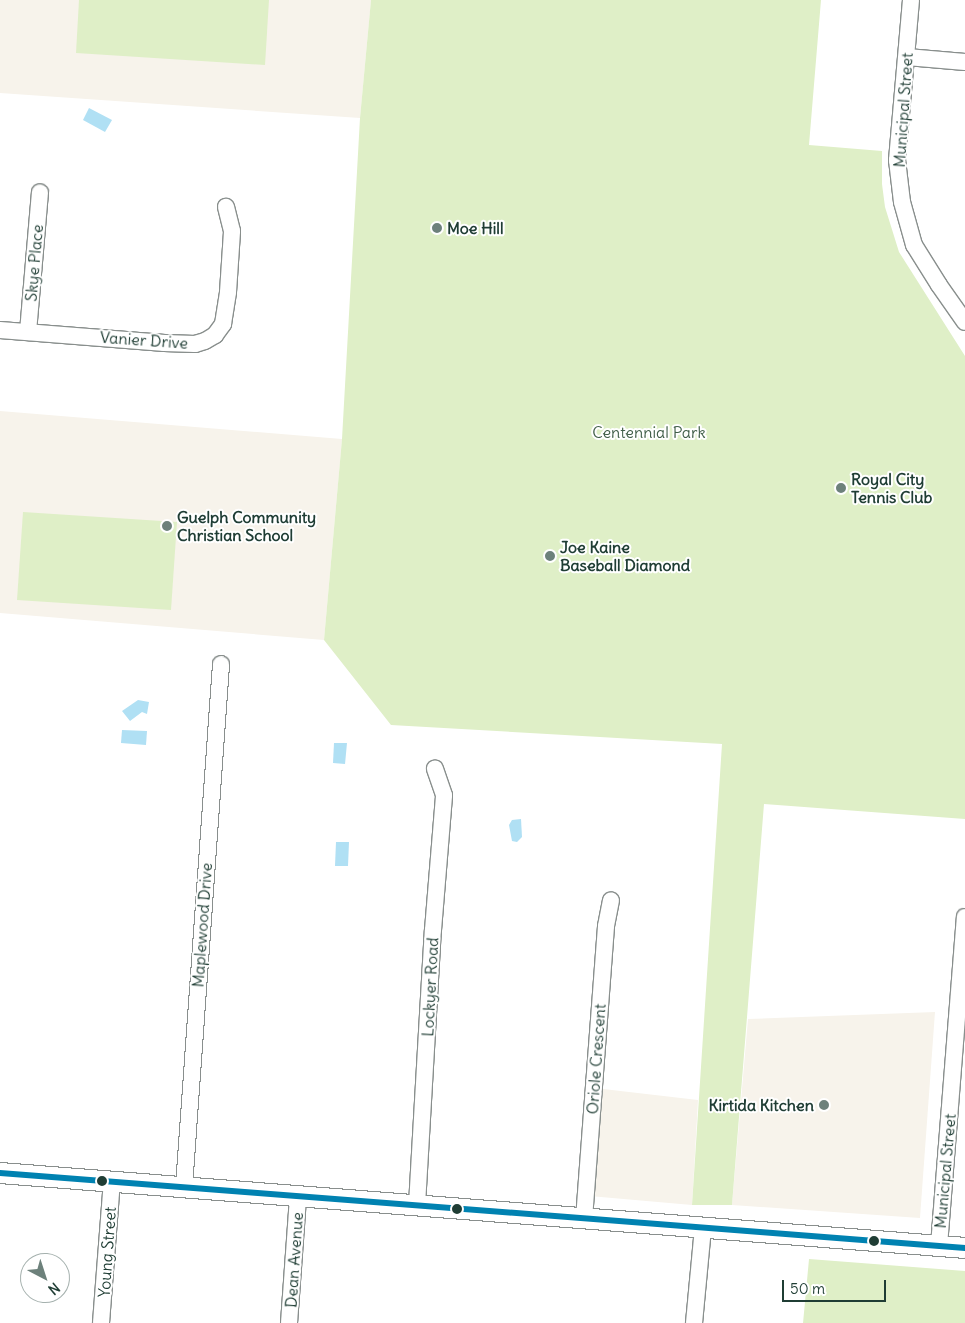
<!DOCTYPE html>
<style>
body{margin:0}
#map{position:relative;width:965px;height:1323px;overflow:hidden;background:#fff;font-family:Delius,sans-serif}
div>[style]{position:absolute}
.built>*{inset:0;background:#f7f3eb}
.green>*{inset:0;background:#dfefc7}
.water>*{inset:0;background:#b0e0f4}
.roads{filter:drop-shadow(1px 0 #898f8d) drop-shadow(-1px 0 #898f8d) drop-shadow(0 1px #898f8d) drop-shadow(0 -1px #898f8d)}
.minor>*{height:16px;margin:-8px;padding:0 8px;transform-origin:8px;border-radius:8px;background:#fff}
.major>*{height:20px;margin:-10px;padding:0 10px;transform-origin:10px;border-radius:10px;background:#fff}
.bus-1>*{height:6px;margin:-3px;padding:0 3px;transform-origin:3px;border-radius:3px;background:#0082b1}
.dots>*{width:14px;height:14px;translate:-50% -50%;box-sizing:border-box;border:2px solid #fff;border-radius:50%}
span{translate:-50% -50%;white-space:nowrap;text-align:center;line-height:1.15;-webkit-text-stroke:4px #fff;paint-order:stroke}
.street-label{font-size:16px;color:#1f3d34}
.poi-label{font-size:16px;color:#1f3d34;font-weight:700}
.left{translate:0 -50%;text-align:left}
.right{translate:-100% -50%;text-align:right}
.park-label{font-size:16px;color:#405e48}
.north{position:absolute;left:20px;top:1253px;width:50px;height:50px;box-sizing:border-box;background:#fff;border:1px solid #a5b1ae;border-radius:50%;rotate:140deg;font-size:14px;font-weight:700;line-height:20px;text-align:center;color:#1f3d34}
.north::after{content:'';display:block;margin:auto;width:18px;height:22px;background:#6d817b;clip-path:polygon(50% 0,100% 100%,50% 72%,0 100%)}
.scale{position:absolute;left:782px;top:1280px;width:104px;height:22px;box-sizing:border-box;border:2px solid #1f3d34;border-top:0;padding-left:6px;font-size:15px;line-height:18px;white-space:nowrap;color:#1f3d34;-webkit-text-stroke:4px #fff;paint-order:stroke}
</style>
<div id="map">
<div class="built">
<div style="clip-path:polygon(0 0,371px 0,360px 118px,0 93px)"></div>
<div style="clip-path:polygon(0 411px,342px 439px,324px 640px,0 613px)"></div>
<div style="clip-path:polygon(935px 1012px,920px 1218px,732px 1205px,748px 1019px)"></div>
<div style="clip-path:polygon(586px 1087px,698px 1100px,692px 1205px,578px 1195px)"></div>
</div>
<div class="green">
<div style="clip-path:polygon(79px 0,269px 0,265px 65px,76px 53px)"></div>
<div style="clip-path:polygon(371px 0,821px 0,809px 145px,882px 151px,882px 184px,885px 207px,899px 252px,965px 356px,965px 819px,764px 804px,732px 1205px,692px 1205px,722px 744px,391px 725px,324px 640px,342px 439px,360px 118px)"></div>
<div style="clip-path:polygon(23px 512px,177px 522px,171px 610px,17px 600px)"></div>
<div style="clip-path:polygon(809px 1259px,965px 1271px,965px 1323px,803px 1323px)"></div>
</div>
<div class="water">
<div style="clip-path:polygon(89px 108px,112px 120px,105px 132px,83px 120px)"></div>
<div style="clip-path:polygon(138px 700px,149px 702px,147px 714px,142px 712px,130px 721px,122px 711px)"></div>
<div style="clip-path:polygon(122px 730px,147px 731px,146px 745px,121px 743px)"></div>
<div style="clip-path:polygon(334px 743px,347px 743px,345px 764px,333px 763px)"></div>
<div style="clip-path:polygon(521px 819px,522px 837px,517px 842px,512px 841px,509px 825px,512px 820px)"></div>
<div style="clip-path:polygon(336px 842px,349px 842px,348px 866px,335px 866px)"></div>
</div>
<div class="roads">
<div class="minor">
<div style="left:911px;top:0;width:161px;rotate:95deg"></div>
<div style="left:897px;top:160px;width:42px;rotate:83.2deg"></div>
<div style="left:902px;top:202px;width:45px;rotate:74.4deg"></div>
<div style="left:914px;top:245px;width:47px;rotate:58deg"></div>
<div style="left:939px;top:285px;width:45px;rotate:54.9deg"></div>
<div style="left:907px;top:57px;width:58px;rotate:4.9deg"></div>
<div style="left:0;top:330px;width:165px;rotate:4.5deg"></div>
<div style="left:164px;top:343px;width:31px;rotate:2deg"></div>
<div style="left:195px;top:344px;width:10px;rotate:-17deg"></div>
<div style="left:205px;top:341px;width:12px;rotate:-31deg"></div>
<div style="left:215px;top:335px;width:14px;rotate:-54deg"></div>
<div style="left:223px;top:324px;width:32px;rotate:-81deg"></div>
<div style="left:228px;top:292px;width:61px;rotate:-86.2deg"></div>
<div style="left:232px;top:231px;width:25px;rotate:-104deg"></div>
<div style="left:28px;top:332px;width:140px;rotate:-85.1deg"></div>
<div style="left:184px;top:1187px;width:524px;rotate:-85.95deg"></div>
<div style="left:417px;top:1205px;width:275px;rotate:-86.7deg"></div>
<div style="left:433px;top:930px;width:135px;rotate:-85.3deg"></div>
<div style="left:444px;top:795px;width:28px;rotate:-109deg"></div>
<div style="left:584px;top:1219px;width:294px;rotate:-85.7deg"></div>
<div style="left:606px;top:926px;width:26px;rotate:-79deg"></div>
<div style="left:939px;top:1246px;width:330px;rotate:-85.5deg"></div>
<div style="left:101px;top:1323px;width:142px;rotate:-85.6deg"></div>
<div style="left:289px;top:1323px;width:126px;rotate:-85.9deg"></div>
<div style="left:694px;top:1323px;width:95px;rotate:-84.6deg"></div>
</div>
<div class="major">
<div style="left:0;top:1173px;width:968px;rotate:4.44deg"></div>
</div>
</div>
<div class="bus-1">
<div style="left:0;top:1173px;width:968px;rotate:4.44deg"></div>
</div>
<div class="dots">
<div style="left:437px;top:228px;background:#6d817b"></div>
<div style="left:841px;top:488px;background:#6d817b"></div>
<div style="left:167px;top:526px;background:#6d817b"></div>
<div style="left:550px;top:556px;background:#6d817b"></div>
<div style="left:824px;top:1105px;background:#6d817b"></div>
<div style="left:102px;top:1181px;background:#1f3d34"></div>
<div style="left:457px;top:1209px;background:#1f3d34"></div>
<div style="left:874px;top:1241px;background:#1f3d34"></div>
</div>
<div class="street-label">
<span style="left:903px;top:110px;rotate:-86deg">Municipal Street</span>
<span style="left:34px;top:263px;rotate:-85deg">Skye Place</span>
<span style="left:144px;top:340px;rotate:4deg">Vanier Drive</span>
<span style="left:202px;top:925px;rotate:-86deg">Maplewood Drive</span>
<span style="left:430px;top:987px;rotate:-87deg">Lockyer Road</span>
<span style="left:596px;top:1059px;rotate:-86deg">Oriole Crescent</span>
<span style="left:945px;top:1171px;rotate:-85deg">Municipal Street</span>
<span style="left:107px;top:1252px;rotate:-86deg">Young Street</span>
<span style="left:294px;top:1260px;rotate:-86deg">Dean Avenue</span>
</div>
<div class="poi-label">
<span class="left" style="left:447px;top:228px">Moe Hill</span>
<span class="left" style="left:851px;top:488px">Royal City<br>Tennis Club</span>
<span class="left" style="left:177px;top:526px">Guelph Community<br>Christian School</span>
<span class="left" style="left:560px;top:556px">Joe Kaine<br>Baseball Diamond</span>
<span class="right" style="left:814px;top:1105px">Kirtida Kitchen</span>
</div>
<div class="park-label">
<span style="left:649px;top:432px">Centennial Park</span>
</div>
<div class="north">N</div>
<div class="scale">50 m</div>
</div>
